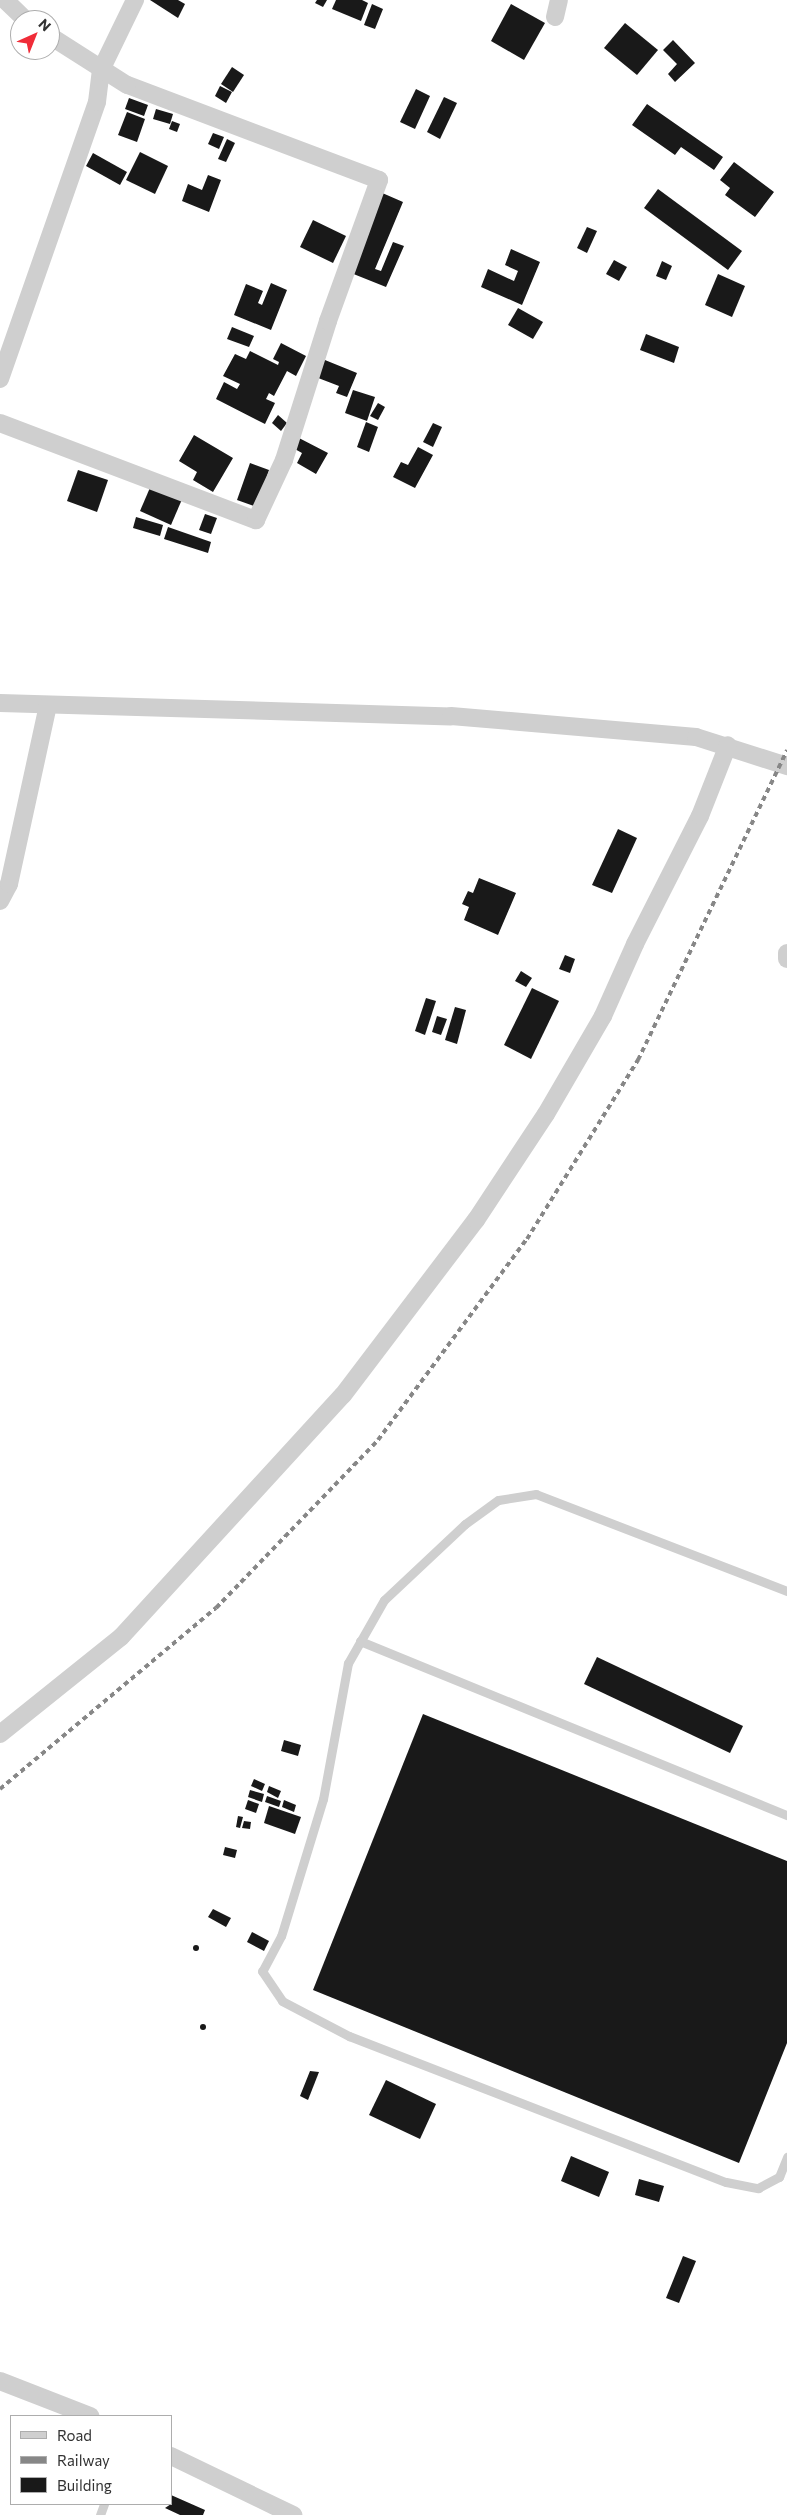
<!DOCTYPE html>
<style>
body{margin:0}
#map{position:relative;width:787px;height:2515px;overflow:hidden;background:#fff;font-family:Commissioner,sans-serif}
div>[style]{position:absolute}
.building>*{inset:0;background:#191919}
.round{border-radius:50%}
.service>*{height:9px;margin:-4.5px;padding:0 4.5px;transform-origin:4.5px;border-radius:4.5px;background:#cfcfcf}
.minor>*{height:18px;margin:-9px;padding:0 9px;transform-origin:9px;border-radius:9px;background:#cfcfcf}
.rail>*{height:4px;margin-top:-2px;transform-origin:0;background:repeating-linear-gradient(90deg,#878787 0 5px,transparent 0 9px)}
span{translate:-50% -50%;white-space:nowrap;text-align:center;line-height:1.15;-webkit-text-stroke:5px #fff;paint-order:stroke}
.legend{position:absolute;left:10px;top:2415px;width:162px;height:90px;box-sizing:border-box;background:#fff;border:1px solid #adadad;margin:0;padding:6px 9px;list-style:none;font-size:15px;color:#323232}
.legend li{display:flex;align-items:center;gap:10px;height:25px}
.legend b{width:25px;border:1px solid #adadad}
.north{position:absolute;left:10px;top:10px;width:50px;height:50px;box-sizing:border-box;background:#fff;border:1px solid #adadad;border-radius:50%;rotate:44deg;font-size:14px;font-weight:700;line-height:20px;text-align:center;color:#323232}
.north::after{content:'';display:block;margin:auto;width:18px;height:22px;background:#f02c38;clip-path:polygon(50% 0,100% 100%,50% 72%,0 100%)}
</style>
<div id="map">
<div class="building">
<div style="clip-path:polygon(150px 0,178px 0,185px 4px,178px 18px)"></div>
<div style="clip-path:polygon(317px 0,327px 0,323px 7px,315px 3px)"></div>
<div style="clip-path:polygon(336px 0,362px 0,368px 3px,361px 21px,332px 9px)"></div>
<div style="clip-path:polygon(372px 4px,383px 9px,375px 29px,364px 25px)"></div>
<div style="clip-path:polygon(511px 4px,545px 23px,524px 60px,491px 41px)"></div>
<div style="clip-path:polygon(625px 23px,658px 50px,637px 75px,604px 48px)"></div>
<div style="clip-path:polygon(673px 40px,695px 63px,675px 82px,668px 74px,677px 64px,663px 50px)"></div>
<div style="clip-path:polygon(232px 67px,244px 75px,233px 92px,221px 84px)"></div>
<div style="clip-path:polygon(220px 86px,232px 92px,226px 103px,215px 96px)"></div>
<div style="clip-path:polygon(416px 89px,430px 96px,415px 129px,400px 122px)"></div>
<div style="clip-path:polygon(444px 97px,457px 103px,440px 139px,427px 132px)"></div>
<div style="clip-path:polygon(129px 98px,148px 105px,144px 116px,125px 109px)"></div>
<div style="clip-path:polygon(647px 104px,723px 157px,714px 170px,681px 147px,675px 155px,632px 125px)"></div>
<div style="clip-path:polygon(156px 109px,173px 114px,170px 124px,153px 119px)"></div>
<div style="clip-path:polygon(127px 112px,145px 119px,137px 142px,118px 135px)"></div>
<div style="clip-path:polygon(172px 121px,180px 124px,177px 132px,169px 129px)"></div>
<div style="clip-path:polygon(213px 133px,224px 137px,219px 149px,208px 144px)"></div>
<div style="clip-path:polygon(227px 139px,235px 143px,226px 162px,218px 159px)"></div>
<div style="clip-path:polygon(140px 152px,168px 166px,155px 194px,126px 180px)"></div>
<div style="clip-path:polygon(93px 153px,127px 172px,120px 185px,86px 166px)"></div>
<div style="clip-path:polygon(734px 162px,774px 192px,755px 217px,725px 195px,730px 188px,720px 180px)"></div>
<div style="clip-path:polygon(208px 175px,221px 180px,209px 212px,182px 201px,188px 184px,202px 190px)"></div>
<div style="clip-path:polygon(658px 189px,742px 251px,728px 270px,644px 208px)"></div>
<div style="clip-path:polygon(380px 192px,403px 202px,375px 269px,381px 271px,393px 242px,404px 246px,386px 287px,346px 271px)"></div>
<div style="clip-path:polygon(313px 220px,346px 236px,333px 263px,300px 247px)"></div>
<div style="clip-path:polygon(587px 227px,597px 231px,587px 253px,577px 248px)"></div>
<div style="clip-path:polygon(511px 249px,540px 262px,522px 305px,481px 287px,488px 269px,514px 281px,518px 271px,505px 265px)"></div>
<div style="clip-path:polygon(614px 260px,627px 267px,619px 281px,606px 274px)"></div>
<div style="clip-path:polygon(662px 261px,672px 266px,666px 280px,656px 276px)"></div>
<div style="clip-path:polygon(718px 274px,745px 286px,732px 317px,705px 305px)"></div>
<div style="clip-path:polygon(271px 283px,287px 290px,271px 330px,234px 315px,246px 284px,263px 291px,258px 303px,262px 305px)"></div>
<div style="clip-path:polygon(518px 308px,543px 322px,533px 339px,508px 325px)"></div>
<div style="clip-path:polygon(232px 327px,254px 336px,249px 347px,227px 339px)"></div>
<div style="clip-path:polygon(646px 334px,679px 347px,674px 363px,640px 350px)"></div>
<div style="clip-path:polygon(281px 343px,306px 356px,296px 376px,287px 371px,274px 396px,269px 393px,266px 399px,275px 403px,265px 424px,216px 399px,224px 382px,237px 389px,240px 384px,223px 376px,235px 354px,246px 359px,250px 351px,278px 365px,279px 362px,273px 359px)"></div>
<div style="clip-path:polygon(320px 358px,357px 373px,347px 397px,336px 393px,339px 386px,313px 376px)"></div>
<div style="clip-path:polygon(353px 390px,375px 397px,367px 421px,345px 413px)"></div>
<div style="clip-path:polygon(378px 403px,385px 407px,378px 420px,370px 416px)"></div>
<div style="clip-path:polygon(278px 415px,287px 423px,281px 431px,272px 423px)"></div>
<div style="clip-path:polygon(366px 422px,378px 427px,369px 452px,357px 447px)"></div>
<div style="clip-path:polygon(433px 423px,442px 427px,433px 447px,423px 442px)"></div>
<div style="clip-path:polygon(194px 435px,233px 458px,213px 492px,193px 480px,197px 472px,179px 461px)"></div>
<div style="clip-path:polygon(299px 438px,328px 453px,316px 474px,297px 463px,302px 453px,293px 448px)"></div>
<div style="clip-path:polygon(418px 447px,433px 455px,415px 488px,393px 477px,401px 462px,408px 465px)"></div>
<div style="clip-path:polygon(250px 463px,269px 470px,257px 507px,237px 500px)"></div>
<div style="clip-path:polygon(78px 470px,108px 480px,97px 512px,67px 501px)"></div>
<div style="clip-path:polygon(152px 483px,183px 497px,171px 525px,140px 511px)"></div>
<div style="clip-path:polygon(205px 514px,217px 518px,211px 534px,199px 530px)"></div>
<div style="clip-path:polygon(136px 517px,163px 525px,160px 536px,133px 528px)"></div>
<div style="clip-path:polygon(168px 527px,211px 542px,208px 553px,164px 539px)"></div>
<div style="clip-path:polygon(618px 829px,637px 838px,612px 893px,592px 885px)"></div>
<div style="clip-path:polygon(479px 878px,516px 893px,498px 935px,464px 920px,469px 907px,462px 904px,468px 891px,473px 893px)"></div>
<div style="clip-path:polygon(565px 955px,575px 959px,570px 973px,559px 969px)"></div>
<div style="clip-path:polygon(521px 971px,532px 978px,526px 987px,515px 981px)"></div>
<div style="clip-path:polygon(532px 988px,559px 1001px,531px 1059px,504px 1045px)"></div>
<div style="clip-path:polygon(426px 998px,436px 1001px,425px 1035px,415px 1031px)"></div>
<div style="clip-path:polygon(455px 1007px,466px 1010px,457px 1044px,445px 1040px)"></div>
<div style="clip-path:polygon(437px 1016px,447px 1019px,441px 1035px,432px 1032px)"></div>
<div style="clip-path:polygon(597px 1657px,743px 1726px,730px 1753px,584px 1684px)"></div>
<div style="clip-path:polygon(423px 1714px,787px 1861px,787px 2043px,739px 2163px,313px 1990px)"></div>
<div style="clip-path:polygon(284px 1740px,301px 1745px,298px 1756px,281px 1751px)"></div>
<div style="clip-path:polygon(254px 1779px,265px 1784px,262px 1791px,251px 1786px)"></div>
<div style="clip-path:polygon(269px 1786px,281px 1791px,278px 1798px,267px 1792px)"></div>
<div style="clip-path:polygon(250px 1790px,264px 1794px,262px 1802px,248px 1797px)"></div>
<div style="clip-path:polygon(267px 1796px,281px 1801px,279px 1807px,265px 1802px)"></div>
<div style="clip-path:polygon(248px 1800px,259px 1804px,256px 1813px,245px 1809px)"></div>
<div style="clip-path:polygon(284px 1800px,296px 1805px,294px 1812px,282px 1807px)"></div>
<div style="clip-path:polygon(269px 1806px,301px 1817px,295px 1834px,264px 1823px)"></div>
<div style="clip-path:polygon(238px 1816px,243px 1817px,240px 1828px,236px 1827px)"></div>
<div style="clip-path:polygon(244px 1821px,251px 1822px,250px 1829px,242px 1828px)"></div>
<div style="clip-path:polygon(225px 1847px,237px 1850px,235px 1858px,223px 1855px)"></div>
<div style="clip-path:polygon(213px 1909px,231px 1918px,226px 1927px,208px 1917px)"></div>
<div style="clip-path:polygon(252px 1932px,269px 1941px,264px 1951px,247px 1942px)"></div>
<div class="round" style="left:193px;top:1945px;width:6px;height:6px"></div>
<div class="round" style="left:200px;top:2024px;width:6px;height:6px"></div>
<div style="clip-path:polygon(310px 2071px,319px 2072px,308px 2100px,300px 2096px)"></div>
<div style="clip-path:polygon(386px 2080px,436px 2104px,420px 2139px,369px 2115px)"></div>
<div style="clip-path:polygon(571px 2156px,609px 2172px,599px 2197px,561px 2181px)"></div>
<div style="clip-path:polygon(639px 2179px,664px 2186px,659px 2202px,635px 2195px)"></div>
<div style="clip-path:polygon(683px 2256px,696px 2261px,679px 2303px,666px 2298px)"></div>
<div style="clip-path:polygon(171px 2495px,205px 2510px,203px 2515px,180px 2515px,165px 2508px,171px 2504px)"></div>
</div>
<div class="service">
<div style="left:787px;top:1591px;width:269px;rotate:-158.9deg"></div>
<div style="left:536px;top:1494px;width:38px;rotate:171deg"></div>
<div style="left:498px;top:1500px;width:41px;rotate:144deg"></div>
<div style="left:465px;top:1524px;width:111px;rotate:136.8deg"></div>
<div style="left:384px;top:1600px;width:73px;rotate:119.7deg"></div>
<div style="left:348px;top:1663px;width:138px;rotate:100.4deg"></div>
<div style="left:323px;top:1799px;width:143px;rotate:107deg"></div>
<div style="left:281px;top:1936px;width:40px;rotate:118deg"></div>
<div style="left:262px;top:1971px;width:36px;rotate:56deg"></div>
<div style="left:282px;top:2001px;width:76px;rotate:27.6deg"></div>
<div style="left:349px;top:2036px;width:404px;rotate:21.2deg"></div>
<div style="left:726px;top:2182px;width:33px;rotate:11deg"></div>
<div style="left:758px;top:2188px;width:24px;rotate:-28deg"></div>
<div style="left:779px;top:2177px;width:22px;rotate:-68deg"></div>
<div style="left:360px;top:1641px;width:461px;rotate:22.2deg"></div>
<div style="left:100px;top:2515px;width:12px;rotate:-70deg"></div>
</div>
<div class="minor">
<div style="left:5px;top:0;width:29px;rotate:44deg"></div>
<div style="left:555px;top:17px;width:17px;rotate:-77deg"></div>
<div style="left:0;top:379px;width:293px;rotate:-70.7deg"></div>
<div style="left:97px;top:102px;width:32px;rotate:-83deg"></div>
<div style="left:101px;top:70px;width:78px;rotate:-64.1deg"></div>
<div style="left:0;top:423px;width:274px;rotate:20.8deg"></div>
<div style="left:256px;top:520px;width:66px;rotate:-65deg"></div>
<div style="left:284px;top:460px;width:146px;rotate:-72.4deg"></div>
<div style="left:328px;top:321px;width:150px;rotate:-70.1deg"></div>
<div style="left:379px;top:180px;width:269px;rotate:-159.3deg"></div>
<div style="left:127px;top:85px;width:91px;rotate:-147.5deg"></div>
<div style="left:0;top:703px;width:451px;rotate:1.7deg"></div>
<div style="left:451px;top:716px;width:246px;rotate:4.9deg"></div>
<div style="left:696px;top:737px;width:96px;rotate:17.7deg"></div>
<div style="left:0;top:901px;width:19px;rotate:-62deg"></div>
<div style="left:9px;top:884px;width:183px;rotate:-77.7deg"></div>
<div style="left:787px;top:953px;width:6px;rotate:90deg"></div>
<div style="left:0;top:1734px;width:155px;rotate:-38.7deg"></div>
<div style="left:121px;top:1637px;width:328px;rotate:-47.5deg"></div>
<div style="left:343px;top:1395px;width:220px;rotate:-52.8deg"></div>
<div style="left:476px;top:1220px;width:127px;rotate:-56.6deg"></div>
<div style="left:546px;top:1114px;width:113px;rotate:-59.8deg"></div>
<div style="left:603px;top:1016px;width:79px;rotate:-66deg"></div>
<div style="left:635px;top:944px;width:144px;rotate:-63.1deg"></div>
<div style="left:700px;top:816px;width:76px;rotate:-68.5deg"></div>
<div style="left:0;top:2381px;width:97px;rotate:21.3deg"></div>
<div style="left:171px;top:2456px;width:136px;rotate:25.8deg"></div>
</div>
<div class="rail">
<div style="left:0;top:1789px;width:282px;rotate:-40deg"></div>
<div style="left:216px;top:1608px;width:233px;rotate:-46deg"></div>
<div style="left:378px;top:1440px;width:250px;rotate:-53.5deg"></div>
<div style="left:527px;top:1239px;width:211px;rotate:-58.2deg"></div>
<div style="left:638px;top:1060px;width:344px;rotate:-64.3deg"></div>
</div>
<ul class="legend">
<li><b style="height:6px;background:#cfcfcf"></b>Road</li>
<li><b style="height:6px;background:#878787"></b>Railway</li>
<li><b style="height:14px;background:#191919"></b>Building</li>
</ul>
<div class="north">N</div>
</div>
